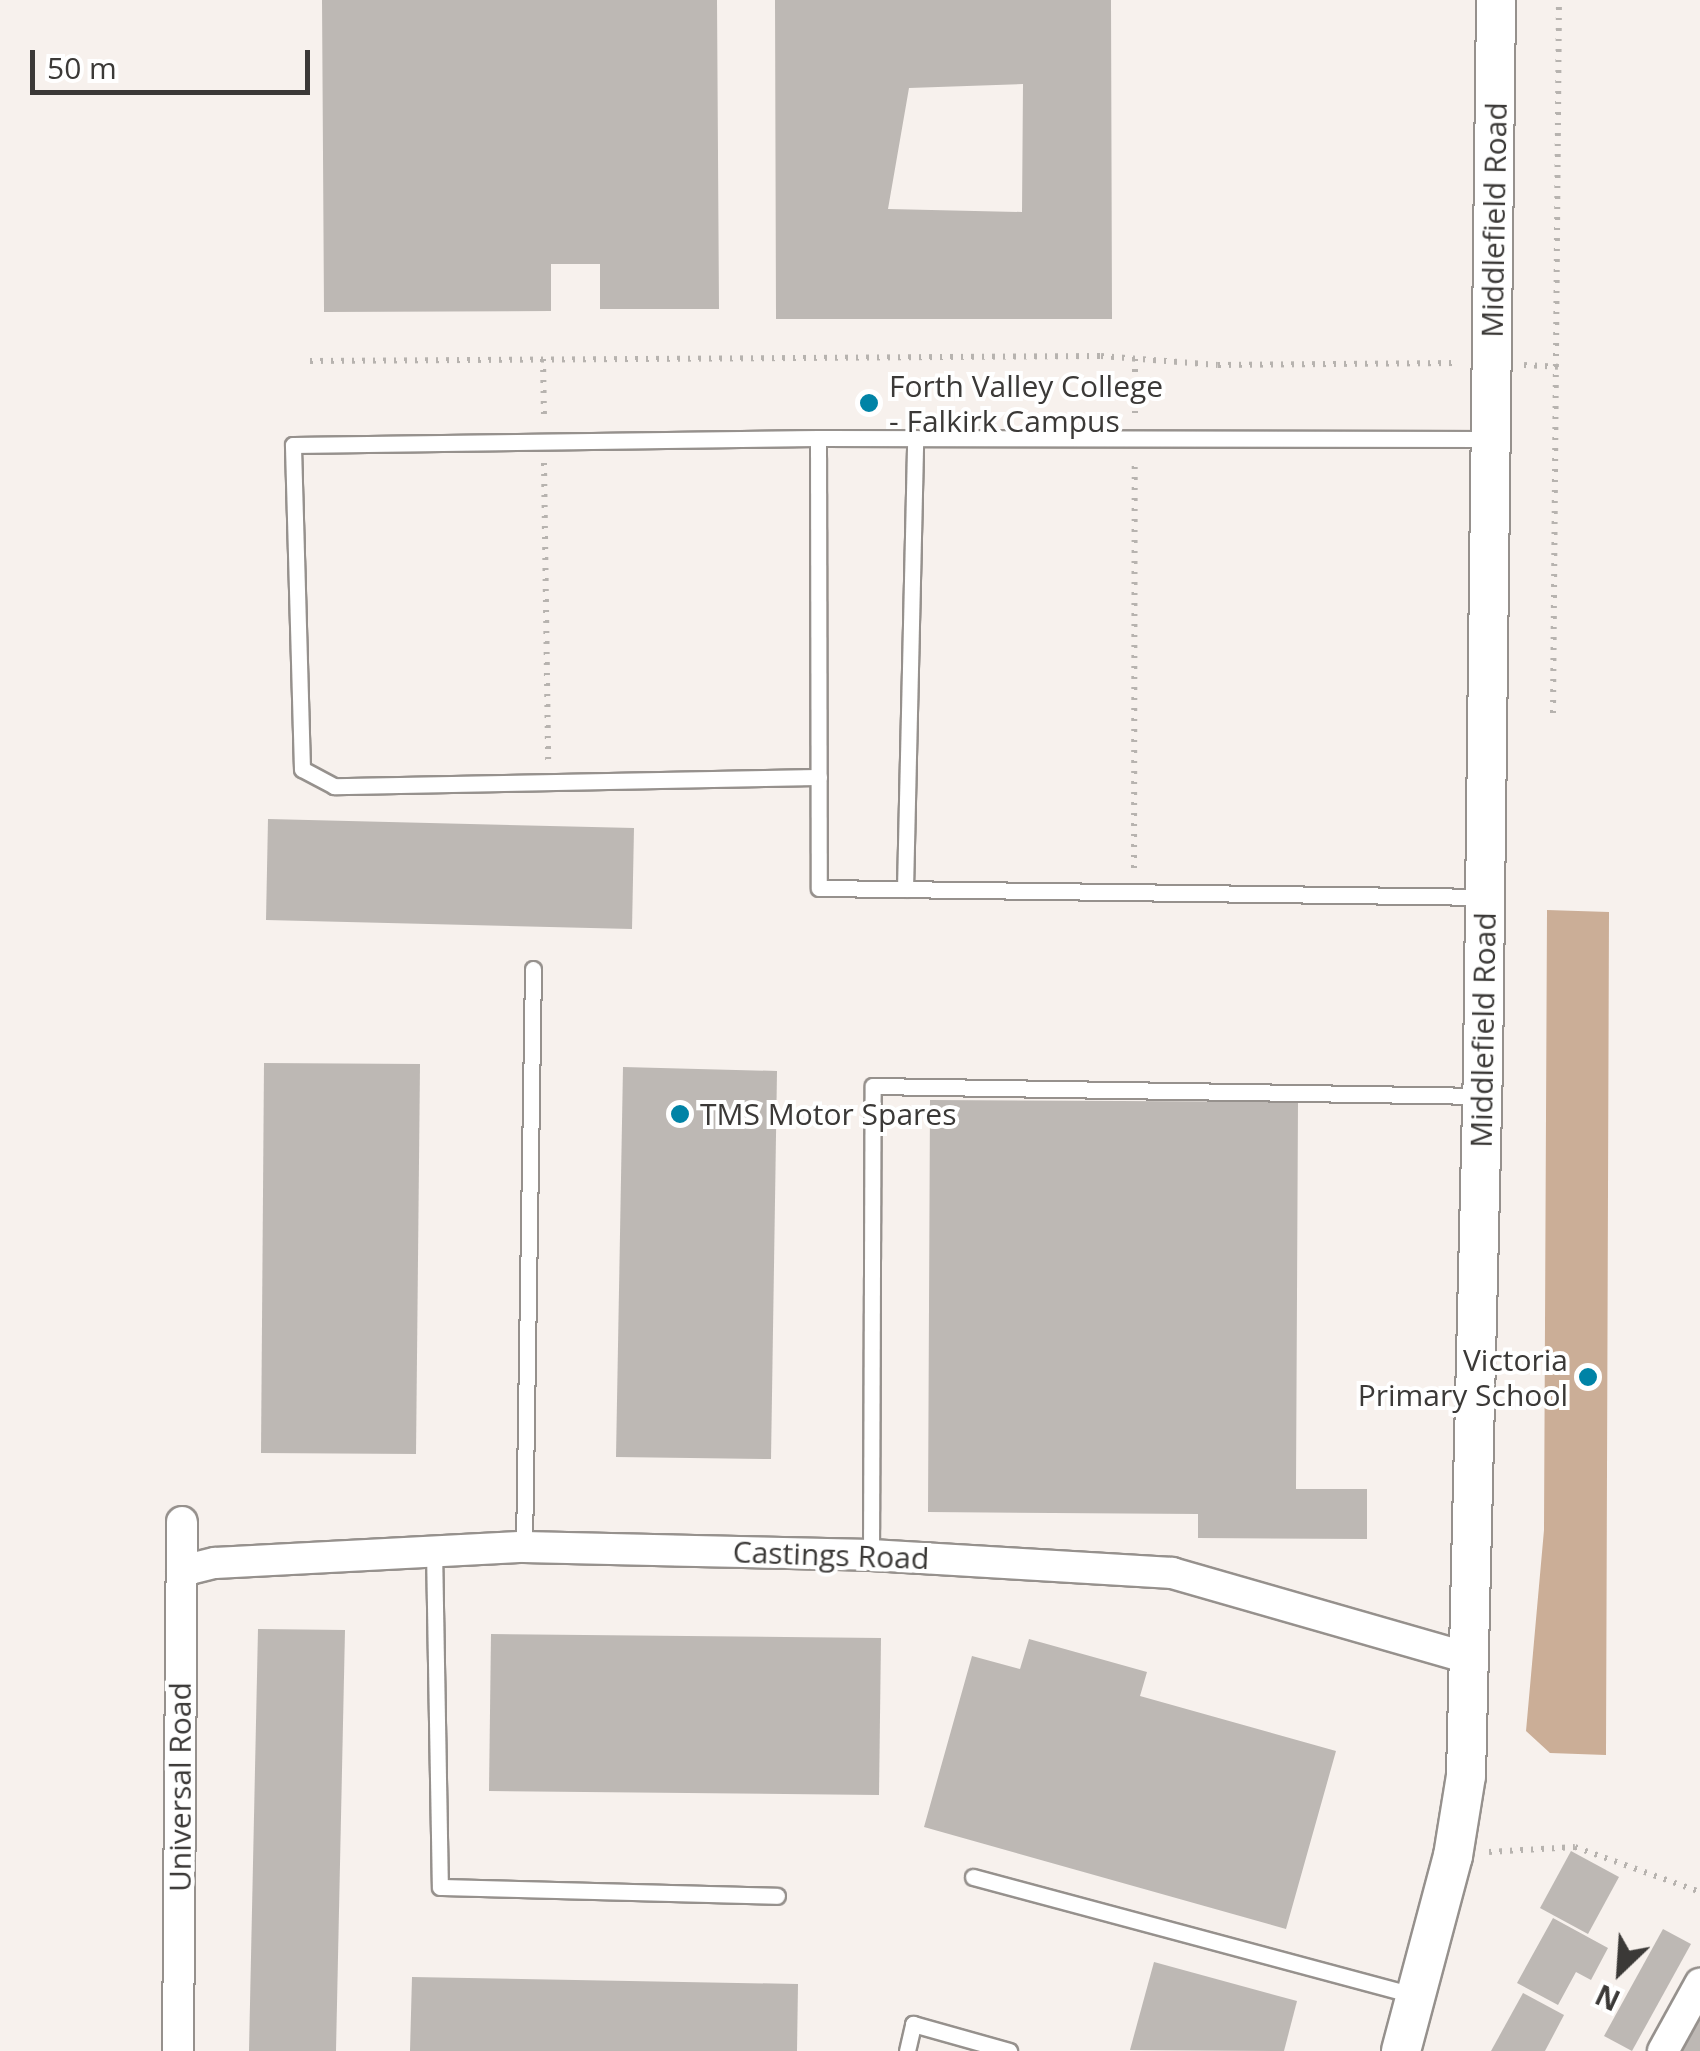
<!DOCTYPE html>
<style>
body{margin:0}
#map{position:relative;width:1700px;height:2051px;overflow:hidden;background:#f7f1ed;font-family:"Open Sans",sans-serif}
div>[style]{position:absolute}
.forest>*{inset:0;background:#cbae97}
.building>*{inset:0;background:#bdb8b4}
.path>*{height:6px;margin-top:-3px;transform-origin:0;background:repeating-linear-gradient(90deg,#b7b3af 0 2.5px,transparent 0 10.5px)}
.roads{filter:drop-shadow(2px 0 #96918d) drop-shadow(-2px 0 #96918d) drop-shadow(0 2px #96918d) drop-shadow(0 -2px #96918d)}
.service>*{height:15px;margin:-7.5px;padding:0 7.5px;transform-origin:7.5px;border-radius:7.5px;background:#fff}
.minor>*{height:30px;margin:-15px;padding:0 15px;transform-origin:15px;border-radius:15px;background:#fff}
.tertiary>*{height:38px;margin:-19px;padding:0 19px;transform-origin:19px;border-radius:19px;background:#fff}
.dots>*{width:28px;height:28px;translate:-50% -50%;box-sizing:border-box;border:5px solid #fff;border-radius:50%}
span{translate:-50% -50%;white-space:nowrap;text-align:center;line-height:1.15;-webkit-text-stroke:8px #fff;paint-order:stroke}
.street-label{font-size:30px;color:#3b3937}
.poi-label{font-size:30px;color:#3b3937}
.left{translate:0 -50%;text-align:left}
.right{translate:-100% -50%;text-align:right}
.north{position:absolute;left:1570px;top:1921px;width:100px;height:100px;-webkit-text-stroke:8px #fff;paint-order:stroke;rotate:205deg;font-size:28px;font-weight:700;line-height:40px;text-align:center;color:#3b3937}
.north::after{content:'';display:block;margin:auto;width:35px;height:45px;background:#3b3937;clip-path:polygon(50% 0,100% 100%,50% 72%,0 100%)}
.scale{position:absolute;left:30px;top:50px;width:280px;height:45px;box-sizing:border-box;border:5px solid #3b3937;border-top:0;padding-left:12px;font-size:30px;line-height:35px;white-space:nowrap;color:#3b3937;-webkit-text-stroke:8px #fff;paint-order:stroke}
</style>
<div id="map">
<div class="forest">
<div style="clip-path:polygon(1547px 910px,1609px 912px,1606px 1755px,1550px 1753px,1526px 1731px,1544px 1530px)"></div>
</div>
<div class="building">
<div style="clip-path:polygon(322px 0,717px 0,719px 309px,600px 309px,600px 264px,551px 264px,551px 311px,324px 312px)"></div>
<div style="clip-path:polygon(evenodd,775px 0,1111px 0,1112px 319px,776px 319px,775px 0,1023px 84px,1022px 212px,888px 209px,909px 88px,1023px 84px)"></div>
<div style="clip-path:polygon(268px 819px,634px 828px,632px 929px,266px 920px)"></div>
<div style="clip-path:polygon(264px 1063px,420px 1064px,416px 1454px,261px 1453px)"></div>
<div style="clip-path:polygon(623px 1067px,777px 1071px,771px 1459px,616px 1457px)"></div>
<div style="clip-path:polygon(930px 1100px,1298px 1102px,1296px 1489px,1367px 1489px,1367px 1539px,1198px 1538px,1198px 1514px,928px 1512px)"></div>
<div style="clip-path:polygon(258px 1629px,345px 1630px,336px 2051px,249px 2051px)"></div>
<div style="clip-path:polygon(491px 1634px,881px 1638px,879px 1795px,489px 1791px)"></div>
<div style="clip-path:polygon(1029px 1639px,1147px 1672px,1140px 1696px,1336px 1751px,1286px 1929px,924px 1827px,972px 1656px,1020px 1669px)"></div>
<div style="clip-path:polygon(1571px 1851px,1619px 1877px,1588px 1934px,1540px 1908px)"></div>
<div style="clip-path:polygon(1553px 1918px,1608px 1948px,1591px 1980px,1576px 1972px,1558px 2005px,1517px 1983px)"></div>
<div style="clip-path:polygon(1663px 1929px,1691px 1944px,1632px 2051px,1604px 2036px)"></div>
<div style="clip-path:polygon(1154px 1962px,1297px 2001px,1284px 2051px,1130px 2050px)"></div>
<div style="clip-path:polygon(412px 1977px,798px 1984px,797px 2051px,410px 2051px)"></div>
<div style="clip-path:polygon(1523px 1993px,1564px 2015px,1545px 2051px,1491px 2051px)"></div>
<div style="clip-path:polygon(1700px 2012px,1700px 2051px,1678px 2051px)"></div>
</div>
<div class="path">
<div style="left:543px;top:359px;width:57px;rotate:89deg"></div>
<div style="left:1135px;top:359px;width:54px;rotate:90deg"></div>
<div style="left:310px;top:361px;width:791px;rotate:-0.36deg"></div>
<div style="left:1101px;top:356px;width:117px;rotate:4.4deg"></div>
<div style="left:1218px;top:365px;width:239px;rotate:-0.5deg"></div>
<div style="left:1524px;top:365px;width:34px;rotate:3deg"></div>
<div style="left:544px;top:463px;width:298px;rotate:89.2deg"></div>
<div style="left:1553px;top:713px;width:713px;rotate:-89.52deg"></div>
<div style="left:1134px;top:868px;width:408px;rotate:-89.9deg"></div>
<div style="left:1489px;top:1852px;width:86px;rotate:-3.3deg"></div>
<div style="left:1575px;top:1847px;width:133px;rotate:19.8deg"></div>
</div>
<div class="roads">
<div class="service">
<div style="left:818px;top:438px;width:450px;rotate:89.9deg"></div>
<div style="left:819px;top:888px;width:666px;rotate:0.77deg"></div>
<div style="left:819px;top:777px;width:485px;rotate:178.9deg"></div>
<div style="left:334px;top:786px;width:36px;rotate:-152deg"></div>
<div style="left:302px;top:769px;width:324px;rotate:-91.6deg"></div>
<div style="left:293px;top:445px;width:525px;rotate:-0.76deg"></div>
<div style="left:818px;top:438px;width:673px;rotate:0.09deg"></div>
<div style="left:905px;top:889px;width:451px;rotate:-88.7deg"></div>
<div style="left:524px;top:1547px;width:578px;rotate:-89.11deg"></div>
<div style="left:434px;top:1549px;width:338px;rotate:89deg"></div>
<div style="left:440px;top:1887px;width:337px;rotate:1.5deg"></div>
<div style="left:871px;top:1555px;width:469px;rotate:-89.8deg"></div>
<div style="left:873px;top:1086px;width:608px;rotate:0.94deg"></div>
<div style="left:973px;top:1877px;width:459px;rotate:15deg"></div>
<div style="left:907px;top:2051px;width:28px;rotate:-77deg"></div>
<div style="left:913px;top:2024px;width:100px;rotate:15.7deg"></div>
</div>
<div class="minor">
<div style="left:182px;top:1571px;width:34px;rotate:-14deg"></div>
<div style="left:215px;top:1563px;width:309px;rotate:-3deg"></div>
<div style="left:524px;top:1547px;width:347px;rotate:1.3deg"></div>
<div style="left:871px;top:1555px;width:302px;rotate:3.4deg"></div>
<div style="left:1172px;top:1573px;width:309px;rotate:16deg"></div>
<div style="left:178px;top:2051px;width:529px;rotate:-89.57deg"></div>
<div style="left:1663px;top:2051px;width:77px;rotate:-61.1deg"></div>
</div>
<div class="tertiary">
<div style="left:1401px;top:2051px;width:202px;rotate:-75.1deg"></div>
<div style="left:1453px;top:1856px;width:81px;rotate:-80.8deg"></div>
<div style="left:1466px;top:1776px;width:709px;rotate:-88.63deg"></div>
<div style="left:1483px;top:1067px;width:1067px;rotate:-89.3deg"></div>
</div>
</div>
<div class="dots">
<div style="left:869px;top:403px;background:#0083a6"></div>
<div style="left:680px;top:1114px;background:#0083a6"></div>
<div style="left:1588px;top:1377px;background:#0083a6"></div>
</div>
<div class="street-label">
<span style="left:1494px;top:220px;rotate:-89deg">Middlefield Road</span>
<span style="left:1483px;top:1030px;rotate:-89deg">Middlefield Road</span>
<span style="left:831px;top:1555px;rotate:2deg">Castings Road</span>
<span style="left:180px;top:1787px;rotate:-90deg">Universal Road</span>
</div>
<div class="poi-label">
<span class="left" style="left:889px;top:403px">Forth Valley College<br>- Falkirk Campus</span>
<span class="left" style="left:700px;top:1114px">TMS Motor Spares</span>
<span class="right" style="left:1568px;top:1377px">Victoria<br>Primary School</span>
</div>
<div class="north">N</div>
<div class="scale">50 m</div>
</div>
